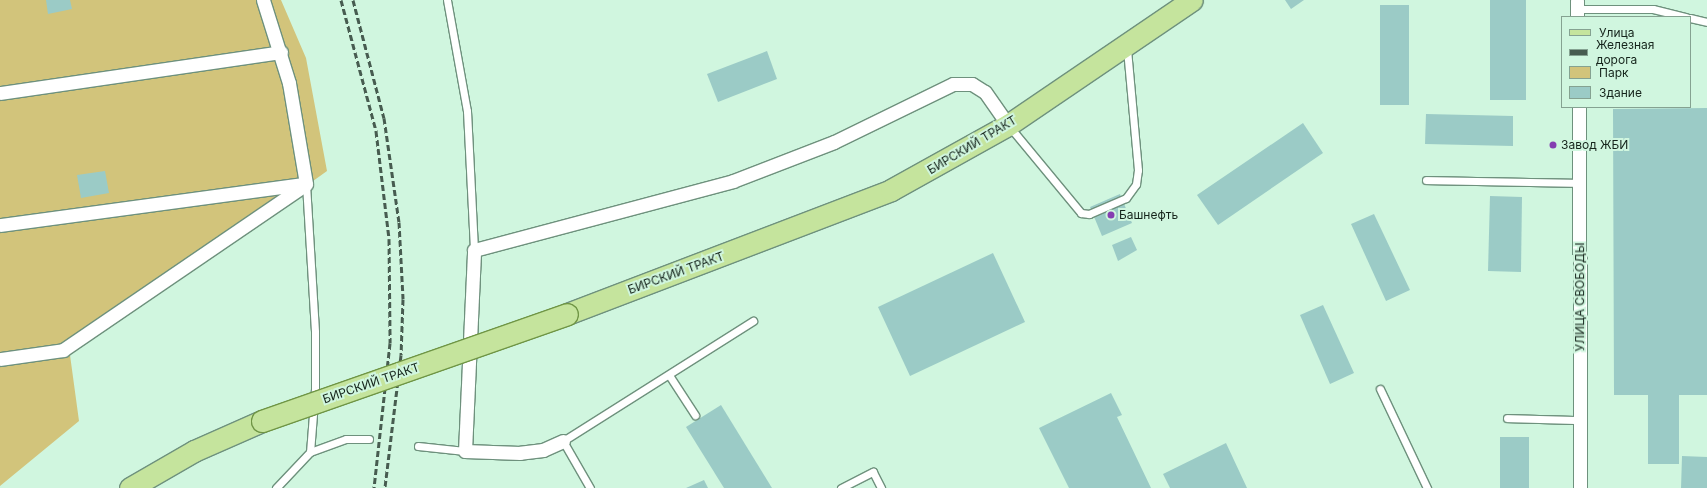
<!DOCTYPE html>
<meta charset="utf-8">
<style>
body{margin:0}
#map{position:relative;width:1707px;height:488px;overflow:hidden;background:#d0f6df;font-family:Inter,sans-serif}
div>[style]{position:absolute}
.green>*{inset:0;background:#d2c47b}
.building>*{inset:0;background:#9bcbc6}
.roads{filter:drop-shadow(1px 0 #6e917d) drop-shadow(-1px 0 #6e917d) drop-shadow(0 1px #6e917d) drop-shadow(0 -1px #6e917d)}
.lane>*{height:7px;margin:-3.5px;padding:0 3.5px;transform-origin:3.5px;border-radius:3.5px;background:#fff}
.street>*{height:13px;margin:-6.5px;padding:0 6.5px;transform-origin:6.5px;border-radius:6.5px;background:#fff}
.primary>*{height:21px;margin:-10.5px;padding:0 10.5px;transform-origin:10.5px;border-radius:10.5px;background:#c5e49d}
.rail>*{height:3px;margin-top:-1.5px;transform-origin:0;background:repeating-linear-gradient(90deg,#475c50 0 6px,transparent 0 9px)}
.bridges{filter:drop-shadow(1px 0 #6f9545) drop-shadow(-1px 0 #6f9545) drop-shadow(0 1px #6f9545) drop-shadow(0 -1px #6f9545)}
.primary-bridge>*{height:21px;margin:-10.5px;padding:0 10.5px;transform-origin:10.5px;border-radius:10.5px;background:#c5e49d}
.dots>*{width:11px;height:11px;translate:-50% -50%;box-sizing:border-box;border:2px solid #d0f6df;border-radius:50%}
span{translate:-50% -50%;white-space:nowrap;text-align:center;line-height:1.15;-webkit-text-stroke:4px #d0f6df;paint-order:stroke}
.street-label{font-size:12px;color:#15241b}
.poi-label{font-size:12px;color:#15241b}
.left{translate:0 -50%;text-align:left}
.legend{position:absolute;left:1561px;top:16px;width:130px;height:92px;box-sizing:border-box;background:#d0f6df;border:1px solid #85a291;margin:0;padding:5px 7px;list-style:none;font-size:12px;color:#15241b}
.legend li{display:flex;align-items:center;gap:8px;height:20px}
.legend b{width:20px;border:1px solid #85a291}
</style>
<div id="map">
<div class="green">
<div style="clip-path:polygon(0 0,281px 0,306px 58px,327px 171px,70px 355px,79px 421px,0 486px)"></div>
</div>
<div class="building">
<div style="clip-path:polygon(46px 0,70px 0,72px 9px,48px 14px)"></div>
<div style="clip-path:polygon(1285px 0,1304px 0,1291px 9px)"></div>
<div style="clip-path:polygon(1490px 0,1526px 0,1526px 100px,1490px 100px)"></div>
<div style="clip-path:polygon(1380px 5px,1409px 5px,1409px 105px,1380px 105px)"></div>
<div style="clip-path:polygon(767px 51px,777px 79px,718px 102px,707px 74px)"></div>
<div style="clip-path:polygon(1707px 108px,1707px 395px,1679px 395px,1679px 464px,1648px 464px,1648px 395px,1614px 395px,1613px 109px)"></div>
<div style="clip-path:polygon(1426px 114px,1513px 116px,1513px 146px,1425px 144px)"></div>
<div style="clip-path:polygon(1303px 123px,1323px 153px,1218px 225px,1197px 195px)"></div>
<div style="clip-path:polygon(105px 171px,109px 193px,81px 198px,77px 175px)"></div>
<div style="clip-path:polygon(1120px 194px,1132px 223px,1102px 236px,1090px 207px)"></div>
<div style="clip-path:polygon(1490px 196px,1522px 197px,1521px 272px,1488px 271px)"></div>
<div style="clip-path:polygon(1374px 214px,1410px 290px,1386px 301px,1351px 224px)"></div>
<div style="clip-path:polygon(1131px 237px,1137px 250px,1118px 261px,1112px 245px)"></div>
<div style="clip-path:polygon(993px 253px,1025px 322px,910px 376px,878px 307px)"></div>
<div style="clip-path:polygon(1323px 305px,1354px 373px,1330px 384px,1300px 315px)"></div>
<div style="clip-path:polygon(1111px 393px,1122px 415px,1117px 417px,1151px 488px,1069px 488px,1039px 428px)"></div>
<div style="clip-path:polygon(721px 405px,772px 488px,724px 488px,686px 427px)"></div>
<div style="clip-path:polygon(1500px 437px,1529px 437px,1529px 488px,1500px 488px)"></div>
<div style="clip-path:polygon(1226px 443px,1247px 488px,1170px 488px,1163px 474px)"></div>
<div style="clip-path:polygon(1682px 456px,1707px 457px,1707px 488px,1681px 488px)"></div>
<div style="clip-path:polygon(704px 480px,708px 488px,686px 488px)"></div>
</div>
<div class="roads">
<div class="lane">
<div style="left:447px;top:0;width:113px;rotate:79.8deg"></div>
<div style="left:467px;top:111px;width:139px;rotate:87.1deg"></div>
<div style="left:1577px;top:9px;width:76px"></div>
<div style="left:1653px;top:9px;width:34px;rotate:14deg"></div>
<div style="left:1690px;top:18px;width:17px;rotate:13deg"></div>
<div style="left:1009px;top:126px;width:113px;rotate:50.4deg"></div>
<div style="left:1081px;top:213px;width:8px;rotate:7deg"></div>
<div style="left:1089px;top:214px;width:40px;rotate:-23.4deg"></div>
<div style="left:1126px;top:198px;width:17px;rotate:-54deg"></div>
<div style="left:1136px;top:184px;width:14px;rotate:-82deg"></div>
<div style="left:1138px;top:170px;width:122px;rotate:-95.2deg"></div>
<div style="left:1426px;top:180px;width:154px;rotate:1.1deg"></div>
<div style="left:306px;top:184px;width:148px;rotate:86.5deg"></div>
<div style="left:315px;top:332px;width:57px;rotate:90deg"></div>
<div style="left:315px;top:389px;width:63px;rotate:94.5deg"></div>
<div style="left:669px;top:375px;width:48px;rotate:57deg"></div>
<div style="left:1380px;top:389px;width:110px;rotate:64.6deg"></div>
<div style="left:1507px;top:418px;width:73px;rotate:1.6deg"></div>
<div style="left:418px;top:446px;width:47px;rotate:6.1deg"></div>
<div style="left:276px;top:488px;width:50px;rotate:-46.6deg"></div>
<div style="left:310px;top:452px;width:38px;rotate:-20deg"></div>
<div style="left:346px;top:439px;width:23px"></div>
<div style="left:590px;top:488px;width:54px;rotate:-119.9deg"></div>
<div style="left:563px;top:441px;width:225px;rotate:-32.3deg"></div>
<div style="left:841px;top:488px;width:36px;rotate:-27deg"></div>
<div style="left:873px;top:472px;width:18px;rotate:63deg"></div>
</div>
<div class="street">
<div style="left:263px;top:0;width:87px;rotate:72.6deg"></div>
<div style="left:289px;top:83px;width:102px;rotate:80.4deg"></div>
<div style="left:1577px;top:0;width:17px;rotate:90deg"></div>
<div style="left:0;top:93px;width:284px;rotate:-8.3deg"></div>
<div style="left:1579px;top:107px;width:381px;rotate:89.8deg"></div>
<div style="left:0;top:225px;width:307px;rotate:-7.7deg"></div>
<div style="left:0;top:359px;width:64px;rotate:-8.1deg"></div>
<div style="left:63px;top:350px;width:294px;rotate:-34.3deg"></div>
<div style="left:563px;top:441px;width:22px;rotate:156deg"></div>
<div style="left:543px;top:450px;width:23px;rotate:173deg"></div>
<div style="left:520px;top:453px;width:55px;rotate:-177.9deg"></div>
<div style="left:465px;top:451px;width:201px;rotate:-87.4deg"></div>
<div style="left:474px;top:250px;width:268px;rotate:-14.9deg"></div>
<div style="left:733px;top:181px;width:108px;rotate:-21.1deg"></div>
<div style="left:834px;top:142px;width:132px;rotate:-26deg"></div>
<div style="left:953px;top:84px;width:19px"></div>
<div style="left:972px;top:84px;width:15px;rotate:32deg"></div>
<div style="left:985px;top:92px;width:40px;rotate:55.1deg"></div>
</div>
<div class="primary">
<div style="left:567px;top:314px;width:347px;rotate:-20.9deg"></div>
<div style="left:891px;top:190px;width:134px;rotate:-29.1deg"></div>
<div style="left:1008px;top:125px;width:222px;rotate:-34.2deg"></div>
<div style="left:130px;top:488px;width:74px;rotate:-30deg"></div>
<div style="left:194px;top:451px;width:74px;rotate:-23.8deg"></div>
</div>
</div>
<div class="rail">
<div style="left:341px;top:0;width:136px;rotate:75deg"></div>
<div style="left:376px;top:131px;width:109px;rotate:83.1deg"></div>
<div style="left:389px;top:239px;width:104px;rotate:89.4deg"></div>
<div style="left:390px;top:343px;width:146px;rotate:96.3deg"></div>
<div style="left:353px;top:0;width:122px;rotate:75.3deg"></div>
<div style="left:384px;top:118px;width:105px;rotate:81.8deg"></div>
<div style="left:399px;top:222px;width:77px;rotate:87deg"></div>
<div style="left:403px;top:299px;width:56px;rotate:92deg"></div>
<div style="left:401px;top:355px;width:134px;rotate:96.9deg"></div>
</div>
<div class="bridges">
<div class="primary-bridge">
<div style="left:262px;top:421px;width:323px;rotate:-19.3deg"></div>
</div>
</div>
<div class="dots">
<div style="left:1553px;top:145px;background:#853eb1"></div>
<div style="left:1111px;top:215px;background:#853eb1"></div>
</div>
<div class="street-label">
<span style="left:972px;top:145px;rotate:-31deg">БИРСКИЙ ТРАКТ</span>
<span style="left:676px;top:273px;rotate:-20deg">БИРСКИЙ ТРАКТ</span>
<span style="left:1580px;top:297px;rotate:-90deg">УЛИЦА СВОБОДЫ</span>
<span style="left:371px;top:383px;rotate:-19deg">БИРСКИЙ ТРАКТ</span>
</div>
<div class="poi-label">
<span class="left" style="left:1561px;top:145px">Завод ЖБИ</span>
<span class="left" style="left:1119px;top:215px">Башнефть</span>
</div>
<ul class="legend">
<li><b style="height:5px;background:#c5e49d"></b>Улица</li>
<li><b style="height:5px;background:#475c50"></b>Железная дорога</li>
<li><b style="height:11px;background:#d2c47b"></b>Парк</li>
<li><b style="height:11px;background:#9bcbc6"></b>Здание</li>
</ul>
</div>
